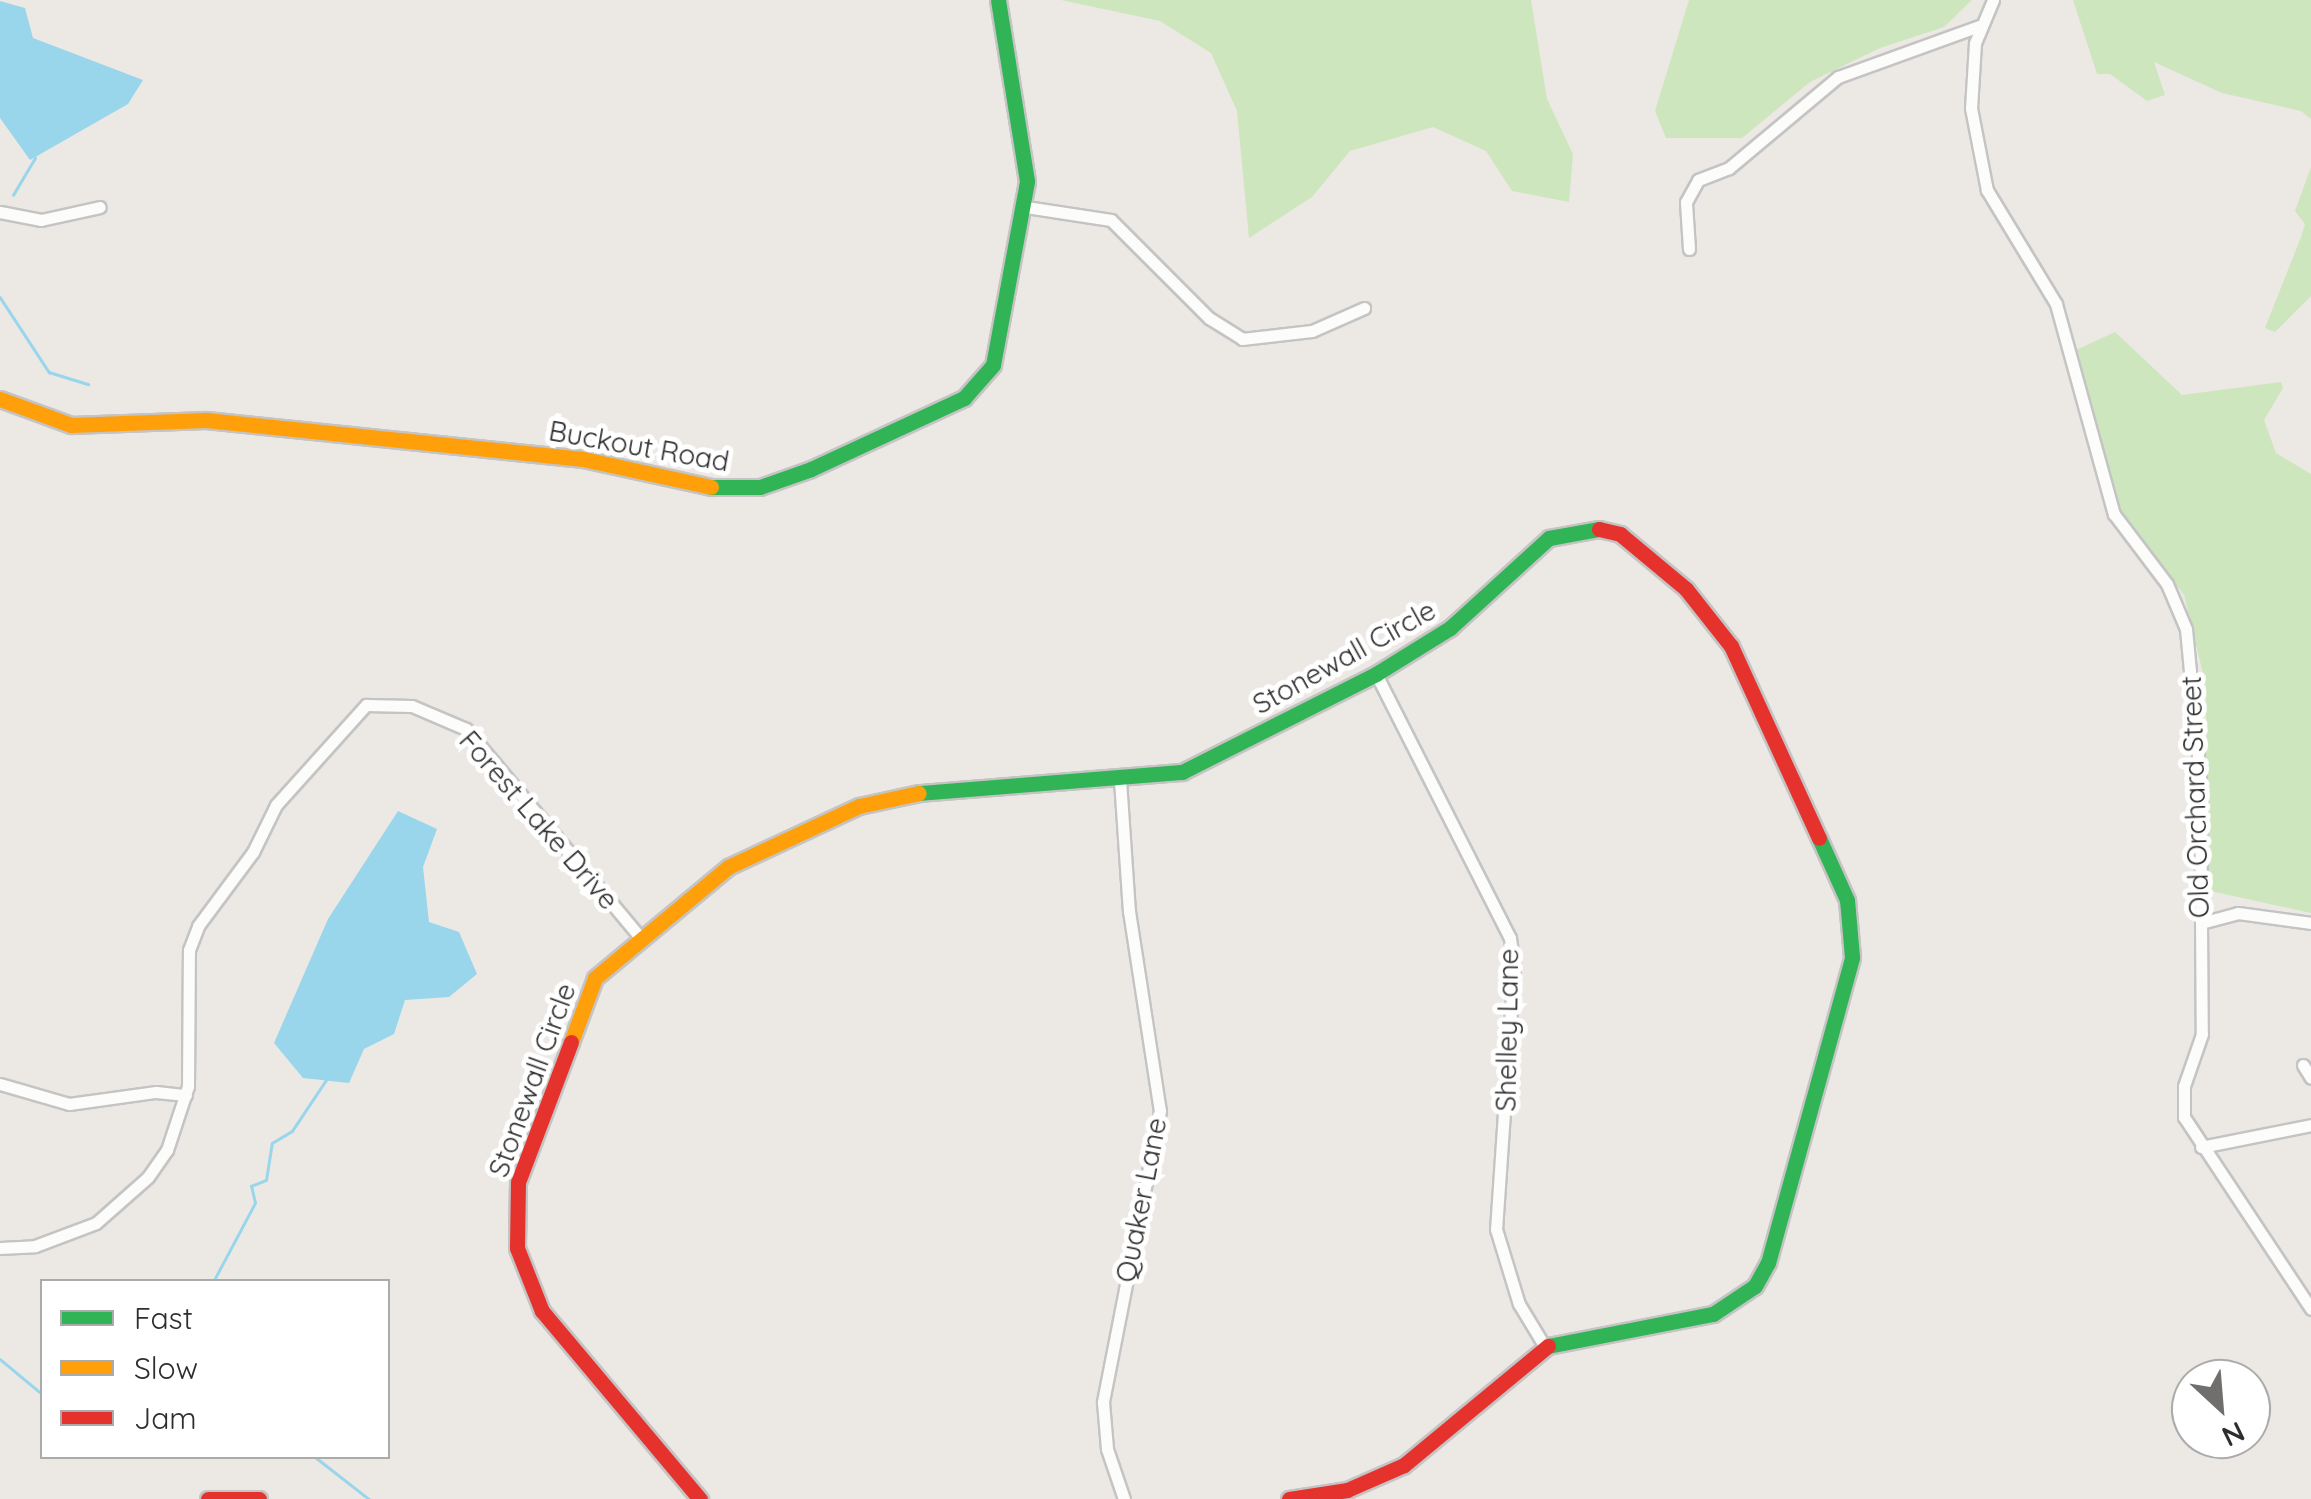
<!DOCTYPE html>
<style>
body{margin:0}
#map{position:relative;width:2311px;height:1499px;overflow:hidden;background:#ece8e4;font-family:Quicksand,sans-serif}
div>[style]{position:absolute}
.green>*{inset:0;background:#cee6be}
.water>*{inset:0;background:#99d6ec}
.stream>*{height:2.5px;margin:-1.25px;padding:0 1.25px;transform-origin:1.25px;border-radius:1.25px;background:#99d6ec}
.roads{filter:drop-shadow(2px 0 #c5c4c5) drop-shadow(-2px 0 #c5c4c5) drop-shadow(0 2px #c5c4c5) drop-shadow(0 -2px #c5c4c5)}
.street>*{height:11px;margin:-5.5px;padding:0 5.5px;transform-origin:5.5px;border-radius:5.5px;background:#fcfcfb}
.fast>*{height:15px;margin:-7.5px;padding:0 7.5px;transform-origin:7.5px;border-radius:7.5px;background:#30b455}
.slow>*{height:15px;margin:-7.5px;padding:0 7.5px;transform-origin:7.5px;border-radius:7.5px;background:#ff9f0a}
.jam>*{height:15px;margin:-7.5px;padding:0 7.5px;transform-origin:7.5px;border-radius:7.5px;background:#e5322d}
span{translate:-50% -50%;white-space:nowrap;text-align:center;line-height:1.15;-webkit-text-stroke:10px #fff;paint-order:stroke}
.street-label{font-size:28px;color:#2e2e2e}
.legend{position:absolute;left:40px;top:1279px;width:350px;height:180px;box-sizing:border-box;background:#fff;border:2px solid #ababab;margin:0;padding:12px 18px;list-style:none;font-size:30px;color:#2e2e2e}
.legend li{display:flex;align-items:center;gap:20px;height:50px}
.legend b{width:50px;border:2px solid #ababab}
.north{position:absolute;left:2171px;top:1359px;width:100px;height:100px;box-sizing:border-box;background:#fff;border:2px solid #ababab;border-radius:50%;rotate:154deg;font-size:28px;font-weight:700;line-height:40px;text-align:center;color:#2e2e2e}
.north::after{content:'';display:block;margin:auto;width:35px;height:45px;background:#706f6e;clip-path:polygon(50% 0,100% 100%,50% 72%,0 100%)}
</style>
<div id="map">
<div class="green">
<div style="clip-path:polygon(1061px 0,1531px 0,1547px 99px,1573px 154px,1569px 202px,1512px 191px,1486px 151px,1433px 127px,1350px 151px,1312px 197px,1249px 238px,1237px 111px,1211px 53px,1160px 21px)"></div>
<div style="clip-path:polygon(1689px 0,1972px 0,1944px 27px,1880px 48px,1810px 82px,1742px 138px,1666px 138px,1655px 111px)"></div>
<div style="clip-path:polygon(2073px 0,2311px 0,2311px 119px,2301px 111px,2222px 93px,2154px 62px,2165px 95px,2147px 101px,2110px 74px,2097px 74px)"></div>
<div style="clip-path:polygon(2311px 167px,2311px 296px,2275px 332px,2265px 328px,2301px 237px,2305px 224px,2295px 211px)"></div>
<div style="clip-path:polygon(2115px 332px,2182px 395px,2281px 382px,2283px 388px,2264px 420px,2276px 453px,2311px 474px,2311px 913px,2206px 890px,2206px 686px,2184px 595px,2121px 512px,2076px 350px)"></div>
</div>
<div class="water">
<div style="clip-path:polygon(0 1px,25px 8px,33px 38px,143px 80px,128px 104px,30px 160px,0 118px)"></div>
<div style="clip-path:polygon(398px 811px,437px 829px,423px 867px,429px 922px,459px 932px,477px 974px,449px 997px,405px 1000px,394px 1034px,364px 1049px,349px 1083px,303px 1078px,274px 1043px,328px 919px)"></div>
</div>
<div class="stream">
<div style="left:13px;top:195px;width:43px;rotate:-59.3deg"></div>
<div style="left:0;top:297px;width:90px;rotate:56.8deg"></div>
<div style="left:49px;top:372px;width:41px;rotate:17.1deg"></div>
<div style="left:213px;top:1282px;width:89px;rotate:-62deg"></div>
<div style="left:255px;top:1203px;width:17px;rotate:-103deg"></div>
<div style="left:251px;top:1186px;width:16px;rotate:-22deg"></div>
<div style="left:266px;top:1180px;width:37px;rotate:-81deg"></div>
<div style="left:272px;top:1143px;width:23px;rotate:-31deg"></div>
<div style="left:292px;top:1131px;width:61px;rotate:-56.3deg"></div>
<div style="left:0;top:1359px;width:55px;rotate:39.8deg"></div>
<div style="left:314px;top:1456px;width:70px;rotate:38deg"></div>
</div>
<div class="roads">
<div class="street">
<div style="left:1993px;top:0;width:47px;rotate:112.7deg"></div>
<div style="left:1975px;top:43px;width:65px;rotate:93.5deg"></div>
<div style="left:1971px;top:108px;width:84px;rotate:79deg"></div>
<div style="left:1987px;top:190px;width:133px;rotate:58.8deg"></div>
<div style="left:2056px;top:304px;width:218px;rotate:74.6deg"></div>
<div style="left:2114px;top:514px;width:88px;rotate:52.9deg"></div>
<div style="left:2167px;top:584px;width:49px;rotate:67.1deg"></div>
<div style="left:2186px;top:629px;width:148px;rotate:84.6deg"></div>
<div style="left:2200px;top:776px;width:258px;rotate:89.6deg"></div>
<div style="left:2202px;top:1034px;width:55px;rotate:109.1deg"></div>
<div style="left:2184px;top:1086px;width:31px;rotate:90deg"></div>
<div style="left:2184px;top:1117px;width:230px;rotate:56.5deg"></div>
<div style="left:1026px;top:207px;width:86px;rotate:8.7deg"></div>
<div style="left:1111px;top:220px;width:139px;rotate:45deg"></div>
<div style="left:1209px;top:318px;width:39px;rotate:32deg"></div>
<div style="left:1242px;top:339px;width:70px;rotate:-6.5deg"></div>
<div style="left:1312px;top:331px;width:57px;rotate:-23.9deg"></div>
<div style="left:0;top:212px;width:42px;rotate:11deg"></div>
<div style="left:41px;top:220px;width:60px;rotate:-12.4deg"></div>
<div style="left:1689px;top:249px;width:47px;rotate:-93.7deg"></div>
<div style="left:1686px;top:202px;width:25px;rotate:-61deg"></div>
<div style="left:1698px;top:180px;width:33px;rotate:-21deg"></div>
<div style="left:1729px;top:168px;width:142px;rotate:-39.9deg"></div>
<div style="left:1838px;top:77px;width:150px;rotate:-19.9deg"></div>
<div style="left:1376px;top:674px;width:296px;rotate:63.1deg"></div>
<div style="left:1510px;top:938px;width:28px;rotate:82deg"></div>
<div style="left:1514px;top:966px;width:264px;rotate:93.9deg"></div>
<div style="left:1496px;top:1229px;width:78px;rotate:73deg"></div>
<div style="left:1519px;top:1304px;width:50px;rotate:58.8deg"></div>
<div style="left:1120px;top:780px;width:131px;rotate:86.1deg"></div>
<div style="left:1129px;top:911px;width:202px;rotate:81.2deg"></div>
<div style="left:1160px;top:1111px;width:297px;rotate:101.1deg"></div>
<div style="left:1103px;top:1402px;width:47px;rotate:85.1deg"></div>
<div style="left:1107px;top:1449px;width:53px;rotate:71.2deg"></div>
<div style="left:2201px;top:923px;width:38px;rotate:-15deg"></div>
<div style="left:2238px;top:913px;width:74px;rotate:7.8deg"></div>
<div style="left:2303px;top:1065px;width:15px;rotate:58deg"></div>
<div style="left:0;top:1084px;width:72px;rotate:16.2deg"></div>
<div style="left:69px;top:1104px;width:88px;rotate:-7.9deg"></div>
<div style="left:156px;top:1092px;width:30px;rotate:6deg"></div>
<div style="left:2201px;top:1147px;width:112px;rotate:-11.3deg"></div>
<div style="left:0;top:1248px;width:35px;rotate:-3deg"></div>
<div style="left:35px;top:1246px;width:65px;rotate:-20.7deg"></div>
<div style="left:96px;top:1223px;width:69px;rotate:-41.5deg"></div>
<div style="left:148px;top:1177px;width:33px;rotate:-55deg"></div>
<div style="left:167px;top:1150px;width:67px;rotate:-71.8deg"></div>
<div style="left:188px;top:1086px;width:136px;rotate:-89.6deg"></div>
<div style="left:189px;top:950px;width:26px;rotate:-69deg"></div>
<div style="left:198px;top:926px;width:92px;rotate:-53.4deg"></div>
<div style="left:253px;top:852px;width:52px;rotate:-63.9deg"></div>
<div style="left:276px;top:805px;width:135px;rotate:-48deg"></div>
<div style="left:366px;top:705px;width:46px;rotate:1.2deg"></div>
<div style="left:412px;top:706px;width:59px;rotate:23.1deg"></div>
<div style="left:466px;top:729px;width:270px;rotate:50.1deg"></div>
</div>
<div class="fast">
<div style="left:711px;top:487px;width:49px"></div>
<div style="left:760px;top:487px;width:54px;rotate:-19.4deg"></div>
<div style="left:811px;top:469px;width:169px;rotate:-24.9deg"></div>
<div style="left:964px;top:398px;width:44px;rotate:-48.7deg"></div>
<div style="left:993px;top:365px;width:187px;rotate:-79.5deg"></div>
<div style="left:1027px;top:181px;width:183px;rotate:-99.1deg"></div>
<div style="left:919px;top:793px;width:264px;rotate:-4.6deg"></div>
<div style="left:1182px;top:772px;width:217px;rotate:-26.8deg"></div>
<div style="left:1376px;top:674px;width:87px;rotate:-31.9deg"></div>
<div style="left:1450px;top:628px;width:134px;rotate:-42.3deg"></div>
<div style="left:1549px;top:538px;width:51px;rotate:-10.2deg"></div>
<div style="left:1548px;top:1346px;width:168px;rotate:-11deg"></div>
<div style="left:1713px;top:1314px;width:50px;rotate:-33.7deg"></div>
<div style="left:1755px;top:1286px;width:26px;rotate:-61deg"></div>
<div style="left:1768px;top:1263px;width:317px;rotate:-74.6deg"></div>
<div style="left:1852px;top:957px;width:57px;rotate:-95deg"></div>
<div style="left:1847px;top:900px;width:68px;rotate:-114.3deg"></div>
</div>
<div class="slow">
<div style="left:0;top:399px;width:76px;rotate:20.1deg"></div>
<div style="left:71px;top:425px;width:135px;rotate:-2.1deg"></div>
<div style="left:206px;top:420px;width:379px;rotate:5.9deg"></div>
<div style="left:583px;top:459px;width:131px;rotate:12.3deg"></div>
<div style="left:571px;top:1042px;width:68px;rotate:-69.4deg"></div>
<div style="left:595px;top:978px;width:173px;rotate:-39.8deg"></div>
<div style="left:728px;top:867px;width:145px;rotate:-25deg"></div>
<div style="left:859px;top:806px;width:61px;rotate:-12.2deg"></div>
</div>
<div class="jam">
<div style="left:1599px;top:529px;width:22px;rotate:13deg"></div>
<div style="left:1620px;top:534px;width:86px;rotate:39.8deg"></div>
<div style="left:1686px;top:589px;width:73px;rotate:51.7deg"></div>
<div style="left:1731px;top:646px;width:211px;rotate:65.4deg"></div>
<div style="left:571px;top:1042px;width:150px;rotate:110.7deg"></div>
<div style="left:518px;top:1182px;width:66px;rotate:90.9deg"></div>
<div style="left:517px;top:1248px;width:68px;rotate:68.4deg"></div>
<div style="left:542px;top:1311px;width:246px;rotate:50deg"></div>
<div style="left:208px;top:1499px;width:51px"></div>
<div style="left:1289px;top:1499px;width:59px;rotate:-8.8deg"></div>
<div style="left:1347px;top:1490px;width:62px;rotate:-23.7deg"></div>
<div style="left:1404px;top:1465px;width:187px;rotate:-39.6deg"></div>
</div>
</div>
<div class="street-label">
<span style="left:639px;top:446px;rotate:10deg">Buckout Road</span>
<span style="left:1344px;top:657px;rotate:-29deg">Stonewall Circle</span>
<span style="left:2195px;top:797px;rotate:-92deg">Old Orchard Street</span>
<span style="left:539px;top:820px;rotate:49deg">Forest Lake Drive</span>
<span style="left:1507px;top:1030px;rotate:-89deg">Shelley Lane</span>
<span style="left:532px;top:1080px;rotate:-70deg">Stonewall Circle</span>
<span style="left:1141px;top:1200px;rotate:-79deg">Quaker Lane</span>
</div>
<ul class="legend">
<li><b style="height:12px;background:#30b455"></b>Fast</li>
<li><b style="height:12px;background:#ff9f0a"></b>Slow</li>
<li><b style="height:12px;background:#e5322d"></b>Jam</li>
</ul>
<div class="north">N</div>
</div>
